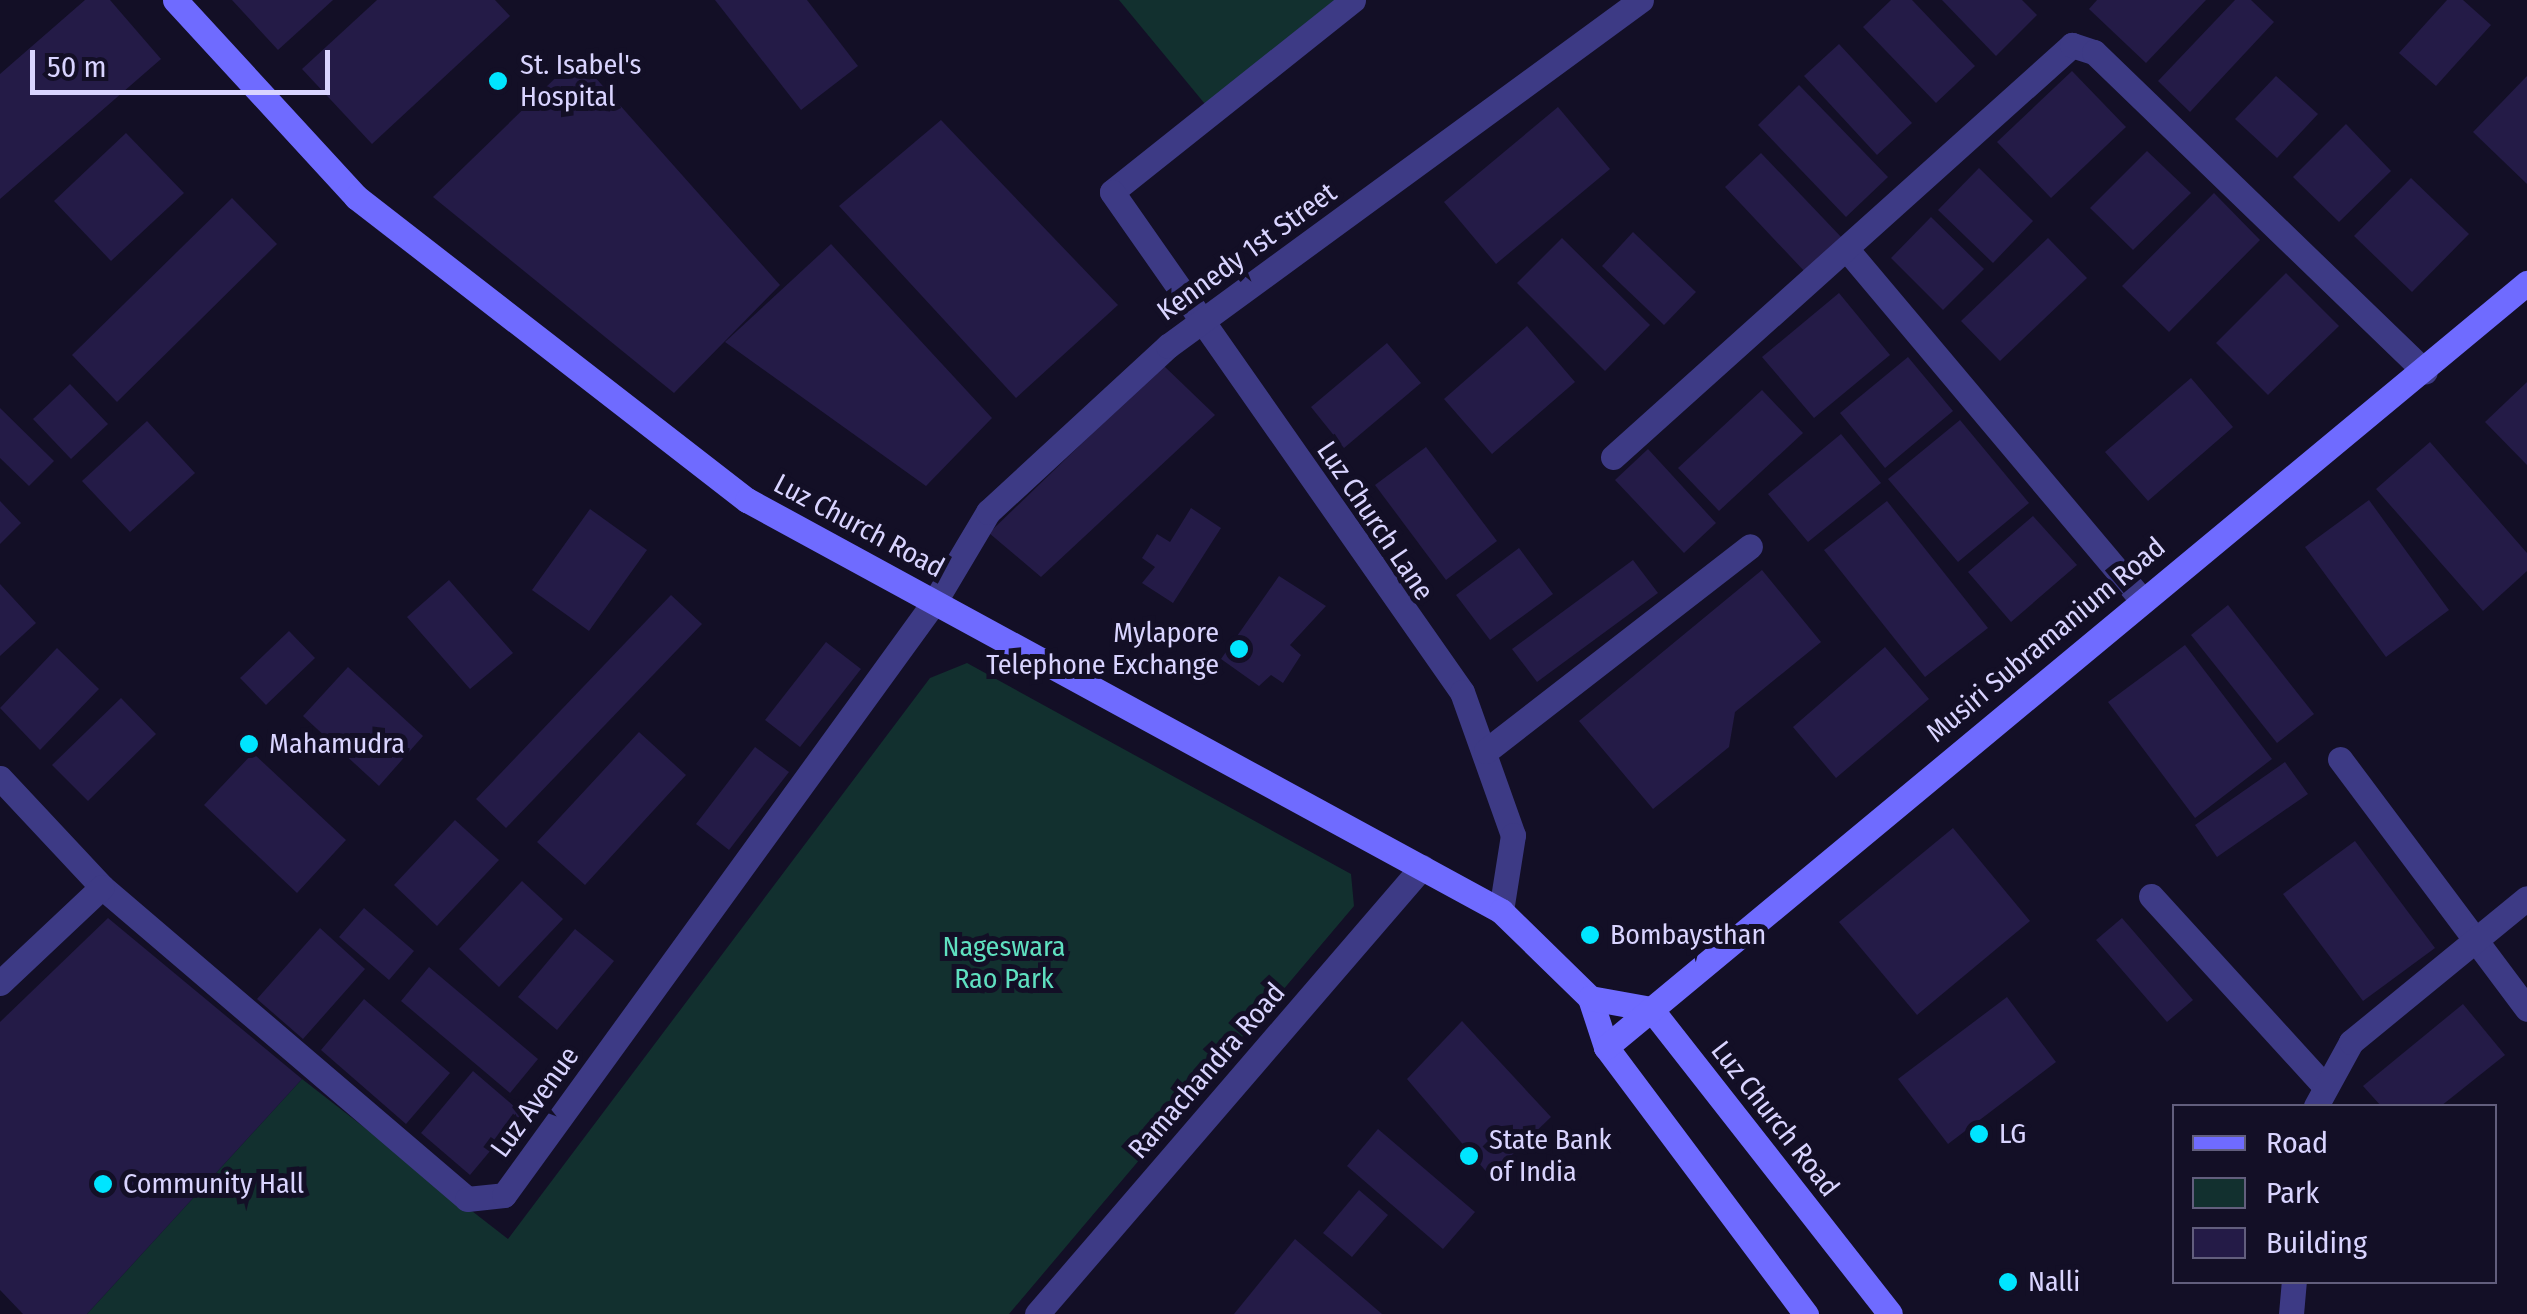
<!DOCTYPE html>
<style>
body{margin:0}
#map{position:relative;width:2527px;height:1314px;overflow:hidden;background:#130f26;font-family:"Fira Sans Condensed",sans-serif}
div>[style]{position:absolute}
.green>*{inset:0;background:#12302f}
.building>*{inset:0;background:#241b47}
.minor>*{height:25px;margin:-12.5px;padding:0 12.5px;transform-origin:12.5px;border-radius:12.5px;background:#3d3a85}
.secondary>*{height:25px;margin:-12.5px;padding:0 12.5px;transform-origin:12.5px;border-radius:12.5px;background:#6f6bff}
.dots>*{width:28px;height:28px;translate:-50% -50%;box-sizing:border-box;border:5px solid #130f26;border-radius:50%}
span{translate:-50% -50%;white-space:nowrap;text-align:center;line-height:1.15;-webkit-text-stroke:10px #130f26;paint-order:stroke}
.poi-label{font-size:28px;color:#d9d4ff}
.left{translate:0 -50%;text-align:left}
.right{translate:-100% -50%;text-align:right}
.street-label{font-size:28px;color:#d9d4ff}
.park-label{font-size:28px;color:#5fe0c0}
.legend{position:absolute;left:2172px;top:1104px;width:325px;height:180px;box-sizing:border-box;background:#130f26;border:2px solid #625e7d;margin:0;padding:12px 18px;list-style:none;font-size:30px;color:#d9d4ff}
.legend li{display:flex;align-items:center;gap:20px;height:50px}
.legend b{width:50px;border:2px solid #625e7d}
.scale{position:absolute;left:30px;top:50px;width:300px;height:45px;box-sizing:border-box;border:5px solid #d9d4ff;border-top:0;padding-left:12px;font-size:30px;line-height:35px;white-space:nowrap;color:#d9d4ff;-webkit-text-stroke:8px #130f26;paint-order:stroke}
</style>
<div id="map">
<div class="green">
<div style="clip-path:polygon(1119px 0,1335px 0,1205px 104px)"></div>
<div style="clip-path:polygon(967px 663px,1351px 874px,1354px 906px,1009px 1314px,87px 1314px,302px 1079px,508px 1239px,930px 678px)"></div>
</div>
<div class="building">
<div style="clip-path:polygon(85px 0,110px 0,161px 59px,0 199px,0 74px)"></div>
<div style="clip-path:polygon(232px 0,333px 0,278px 50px)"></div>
<div style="clip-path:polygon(377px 0,495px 0,510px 16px,372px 144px,302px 69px)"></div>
<div style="clip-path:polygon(715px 0,807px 0,858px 66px,801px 110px)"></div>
<div style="clip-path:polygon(1891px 0,1912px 0,1975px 66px,1936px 103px,1863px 27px)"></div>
<div style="clip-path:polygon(1942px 0,2022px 0,2037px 15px,1996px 56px)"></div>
<div style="clip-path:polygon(2097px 0,2206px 0,2146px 63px,2089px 9px)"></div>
<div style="clip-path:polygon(2235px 0,2251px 0,2274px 22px,2190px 112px,2158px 81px)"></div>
<div style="clip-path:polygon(2447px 0,2463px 0,2491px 25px,2436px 86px,2399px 53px)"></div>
<div style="clip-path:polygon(1839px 44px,1912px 123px,1877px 155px,1804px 76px)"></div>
<div style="clip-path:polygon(577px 57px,780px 285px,674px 393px,433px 197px)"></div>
<div style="clip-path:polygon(2072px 71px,2126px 127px,2051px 198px,1997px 142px)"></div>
<div style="clip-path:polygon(2276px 76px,2318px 114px,2277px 158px,2235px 119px)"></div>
<div style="clip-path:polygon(2527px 76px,2527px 184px,2473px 132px)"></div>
<div style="clip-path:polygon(1799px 85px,1888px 177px,1846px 217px,1758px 125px)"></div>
<div style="clip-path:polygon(1558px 107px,1610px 169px,1496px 264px,1444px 202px)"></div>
<div style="clip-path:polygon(941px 120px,1118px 305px,1016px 398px,839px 206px)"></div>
<div style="clip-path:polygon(2346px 124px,2391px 171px,2339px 222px,2293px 177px)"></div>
<div style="clip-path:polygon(126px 133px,184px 193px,111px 261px,54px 201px)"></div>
<div style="clip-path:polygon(2147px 151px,2191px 193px,2133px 250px,2090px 208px)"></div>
<div style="clip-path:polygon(1761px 153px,1843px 239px,1806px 273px,1725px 187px)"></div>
<div style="clip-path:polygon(1979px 168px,2033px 221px,1993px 263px,1938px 210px)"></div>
<div style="clip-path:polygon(2411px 178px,2469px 234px,2412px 292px,2354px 236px)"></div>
<div style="clip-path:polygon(2214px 193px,2260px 240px,2169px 332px,2122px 286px)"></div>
<div style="clip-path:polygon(232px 198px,277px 244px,117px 402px,72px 355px)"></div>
<div style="clip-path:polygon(1931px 217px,1984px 269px,1943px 310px,1891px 258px)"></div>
<div style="clip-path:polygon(1633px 232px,1696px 292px,1664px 325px,1602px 266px)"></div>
<div style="clip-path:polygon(1562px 238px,1650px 325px,1605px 371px,1517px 283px)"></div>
<div style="clip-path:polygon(2048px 238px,2087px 278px,2000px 361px,1961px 321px)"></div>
<div style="clip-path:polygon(831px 244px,992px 418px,926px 486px,725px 342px)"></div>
<div style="clip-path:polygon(2286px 273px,2339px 326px,2268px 395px,2216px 343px)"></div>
<div style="clip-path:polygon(1839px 293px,1890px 355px,1814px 418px,1762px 357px)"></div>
<div style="clip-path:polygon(1527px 326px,1575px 382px,1492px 454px,1444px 399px)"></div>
<div style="clip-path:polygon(1387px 343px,1421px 383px,1344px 448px,1311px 407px)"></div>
<div style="clip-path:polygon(1908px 357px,1953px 411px,1885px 468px,1840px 413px)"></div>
<div style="clip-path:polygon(1163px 365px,1215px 415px,1041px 577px,989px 533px)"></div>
<div style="clip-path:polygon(2191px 378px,2233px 427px,2148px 501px,2105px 452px)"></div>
<div style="clip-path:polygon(2527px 382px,2527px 465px,2485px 422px)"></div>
<div style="clip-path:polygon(70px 384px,108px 424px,71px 459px,33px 419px)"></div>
<div style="clip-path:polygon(1762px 390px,1803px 433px,1719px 511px,1678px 468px)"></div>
<div style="clip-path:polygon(0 408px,54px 461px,29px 486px,0 458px)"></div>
<div style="clip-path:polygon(1960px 420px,2029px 503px,1958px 562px,1888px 479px)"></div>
<div style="clip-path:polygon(147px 421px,195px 473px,130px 532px,82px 481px)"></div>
<div style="clip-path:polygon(1841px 434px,1881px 483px,1808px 542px,1768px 494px)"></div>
<div style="clip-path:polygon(2430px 442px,2527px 553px,2527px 571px,2483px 611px,2376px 489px)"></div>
<div style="clip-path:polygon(1426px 447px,1497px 541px,1446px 580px,1375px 485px)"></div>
<div style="clip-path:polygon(1648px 449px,1716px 523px,1684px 553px,1615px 480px)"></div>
<div style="clip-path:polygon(2369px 500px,2449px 610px,2386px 657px,2305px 547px)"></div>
<div style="clip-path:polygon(0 501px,21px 523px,0 544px)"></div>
<div style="clip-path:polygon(1887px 501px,1988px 628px,1925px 677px,1824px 550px)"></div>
<div style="clip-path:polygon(1191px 508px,1221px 528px,1173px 603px,1142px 583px,1155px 567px,1142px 558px,1157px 534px,1170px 542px)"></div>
<div style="clip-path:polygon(590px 509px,647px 550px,589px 631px,532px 590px)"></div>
<div style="clip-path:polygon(2033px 516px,2077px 565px,2011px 622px,1968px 572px)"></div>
<div style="clip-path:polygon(1519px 548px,1553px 594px,1490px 640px,1456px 595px)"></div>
<div style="clip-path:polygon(1633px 560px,1658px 593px,1537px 682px,1512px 649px)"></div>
<div style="clip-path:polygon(1762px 570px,1821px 642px,1735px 712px,1729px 747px,1653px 809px,1579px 721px)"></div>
<div style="clip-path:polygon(1279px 576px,1326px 606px,1290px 645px,1301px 655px,1283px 683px,1271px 675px,1259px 686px,1221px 659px)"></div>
<div style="clip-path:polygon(449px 580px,513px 653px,470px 689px,407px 617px)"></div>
<div style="clip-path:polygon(0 584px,36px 623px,0 656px)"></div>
<div style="clip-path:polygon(671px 595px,702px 624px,506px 828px,476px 799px)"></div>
<div style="clip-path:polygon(2228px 605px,2314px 714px,2277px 743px,2191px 635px)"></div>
<div style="clip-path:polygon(289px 631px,315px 658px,266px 705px,240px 678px)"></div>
<div style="clip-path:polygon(826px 642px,861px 669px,800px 747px,765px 720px)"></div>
<div style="clip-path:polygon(2185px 645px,2272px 759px,2195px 818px,2108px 702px)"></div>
<div style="clip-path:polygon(1885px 647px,1929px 699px,1836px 778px,1793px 727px)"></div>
<div style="clip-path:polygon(57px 648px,99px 689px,40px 750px,0 708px)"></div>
<div style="clip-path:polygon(348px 667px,423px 736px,379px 786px,303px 716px)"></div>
<div style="clip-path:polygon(121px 698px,156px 734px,88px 801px,52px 765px)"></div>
<div style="clip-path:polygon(639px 732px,686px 775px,585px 885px,537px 842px)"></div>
<div style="clip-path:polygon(755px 747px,789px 772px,729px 850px,696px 824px)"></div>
<div style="clip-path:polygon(253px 753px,346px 840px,297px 893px,204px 805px)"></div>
<div style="clip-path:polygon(2285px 762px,2308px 794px,2217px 857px,2195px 825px)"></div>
<div style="clip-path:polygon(455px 820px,499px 860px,437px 926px,394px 885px)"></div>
<div style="clip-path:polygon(1953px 828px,2030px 921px,1917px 1015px,1839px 922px)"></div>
<div style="clip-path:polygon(2355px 841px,2435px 948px,2363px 1001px,2283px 894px)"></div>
<div style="clip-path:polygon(522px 881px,563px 919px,499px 987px,459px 949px)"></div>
<div style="clip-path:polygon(364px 908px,414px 951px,389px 980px,339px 937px)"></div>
<div style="clip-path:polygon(108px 918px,302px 1079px,87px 1314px,23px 1314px,0 1290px,0 1022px)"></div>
<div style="clip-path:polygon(2122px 918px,2193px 1000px,2167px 1022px,2096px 940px)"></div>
<div style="clip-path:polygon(320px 928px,365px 969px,303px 1039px,257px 999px)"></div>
<div style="clip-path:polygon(575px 929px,614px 961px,557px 1030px,518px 997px)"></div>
<div style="clip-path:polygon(429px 967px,538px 1059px,510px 1093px,401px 1001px)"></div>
<div style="clip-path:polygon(2007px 997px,2056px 1062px,1948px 1144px,1898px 1079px)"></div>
<div style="clip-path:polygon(364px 999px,450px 1073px,406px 1124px,321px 1050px)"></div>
<div style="clip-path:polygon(2463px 1004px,2505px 1055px,2441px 1106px,2381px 1106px,2363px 1086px)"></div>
<div style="clip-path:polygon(1462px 1021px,1551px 1117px,1490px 1176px,1407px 1079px)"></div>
<div style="clip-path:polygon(473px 1071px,522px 1113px,470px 1175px,421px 1133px)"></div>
<div style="clip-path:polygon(1378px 1129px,1475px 1212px,1443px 1249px,1347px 1166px)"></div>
<div style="clip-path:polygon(1359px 1190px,1388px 1215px,1352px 1257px,1323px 1233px)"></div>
<div style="clip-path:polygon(1295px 1239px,1382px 1314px,1234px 1314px)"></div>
</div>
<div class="minor">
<div style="left:1353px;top:0;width:308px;rotate:141.5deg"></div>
<div style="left:1112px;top:192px;width:610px;rotate:55.01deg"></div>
<div style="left:1462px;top:692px;width:152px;rotate:70.4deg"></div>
<div style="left:1513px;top:835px;width:77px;rotate:99deg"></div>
<div style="left:1849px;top:252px;width:454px;rotate:49.9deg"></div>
<div style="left:1613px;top:457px;width:617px;rotate:-41.91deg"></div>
<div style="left:2072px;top:45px;width:23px;rotate:18deg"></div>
<div style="left:2094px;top:52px;width:460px;rotate:44deg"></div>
<div style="left:1486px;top:751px;width:334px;rotate:-37.8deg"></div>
<div style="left:2340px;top:759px;width:312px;rotate:53.2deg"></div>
<div style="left:0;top:778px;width:149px;rotate:46.9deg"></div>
<div style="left:102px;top:887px;width:480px;rotate:40.5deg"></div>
<div style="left:467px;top:1199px;width:37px;rotate:-6deg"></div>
<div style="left:504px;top:1195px;width:734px;rotate:-54.04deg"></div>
<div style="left:935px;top:601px;width:104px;rotate:-59.2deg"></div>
<div style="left:988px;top:512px;width:245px;rotate:-42.7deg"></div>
<div style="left:1168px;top:346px;width:586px;rotate:-36.19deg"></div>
<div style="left:2151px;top:896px;width:253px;rotate:47.6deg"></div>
<div style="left:0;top:983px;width:140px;rotate:-43.3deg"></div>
<div style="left:2316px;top:1106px;width:73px;rotate:-61.3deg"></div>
<div style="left:2351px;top:1042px;width:227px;rotate:-39.3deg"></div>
<div style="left:1037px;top:1314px;width:590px;rotate:-49.26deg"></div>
<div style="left:2291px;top:1314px;width:32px;rotate:-85deg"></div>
</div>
<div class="secondary">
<div style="left:175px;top:0;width:268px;rotate:47.4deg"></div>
<div style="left:356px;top:197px;width:495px;rotate:37.8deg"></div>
<div style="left:747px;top:500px;width:859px;rotate:28.59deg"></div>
<div style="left:1501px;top:911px;width:124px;rotate:44.3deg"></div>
<div style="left:1590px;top:998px;width:52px;rotate:71.9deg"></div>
<div style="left:1606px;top:1047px;width:334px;rotate:53.2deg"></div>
<div style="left:1590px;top:998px;width:62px;rotate:10.2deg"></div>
<div style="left:1651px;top:1009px;width:387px;rotate:51.9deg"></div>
<div style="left:1606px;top:1047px;width:1197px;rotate:-39.68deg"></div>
</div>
<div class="dots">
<div style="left:498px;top:81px;background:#00e5ff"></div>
<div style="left:1239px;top:649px;background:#00e5ff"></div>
<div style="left:249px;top:744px;background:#00e5ff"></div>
<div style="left:1590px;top:935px;background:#00e5ff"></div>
<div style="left:1979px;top:1134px;background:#00e5ff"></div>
<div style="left:1469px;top:1156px;background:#00e5ff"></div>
<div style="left:103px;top:1184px;background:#00e5ff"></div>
<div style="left:2008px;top:1282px;background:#00e5ff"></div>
</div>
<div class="poi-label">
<span class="left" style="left:520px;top:81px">St. Isabel's<br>Hospital</span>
<span class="right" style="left:1219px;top:649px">Mylapore<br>Telephone Exchange</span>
<span class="left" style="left:269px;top:744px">Mahamudra</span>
<span class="left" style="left:1610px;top:935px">Bombaysthan</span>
<span class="left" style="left:1999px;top:1134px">LG</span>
<span class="left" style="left:1489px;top:1156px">State Bank<br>of India</span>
<span class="left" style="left:123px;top:1184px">Community Hall</span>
<span class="left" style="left:2028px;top:1282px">Nalli</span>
</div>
<div class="street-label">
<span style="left:1247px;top:252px;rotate:-36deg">Kennedy 1st Street</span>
<span style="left:1375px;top:521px;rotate:56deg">Luz Church Lane</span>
<span style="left:859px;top:526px;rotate:28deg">Luz Church Road</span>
<span style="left:2046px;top:640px;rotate:-40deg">Musiri Subramanium Road</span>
<span style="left:1207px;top:1071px;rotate:-49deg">Ramachandra Road</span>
<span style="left:535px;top:1102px;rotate:-54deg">Luz Avenue</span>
<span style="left:1775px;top:1119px;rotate:52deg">Luz Church Road</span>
</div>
<div class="park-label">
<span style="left:1004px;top:963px">Nageswara<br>Rao Park</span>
</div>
<ul class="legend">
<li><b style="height:12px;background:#6f6bff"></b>Road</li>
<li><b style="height:28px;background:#12302f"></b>Park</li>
<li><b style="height:28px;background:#241b47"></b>Building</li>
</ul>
<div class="scale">50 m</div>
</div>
